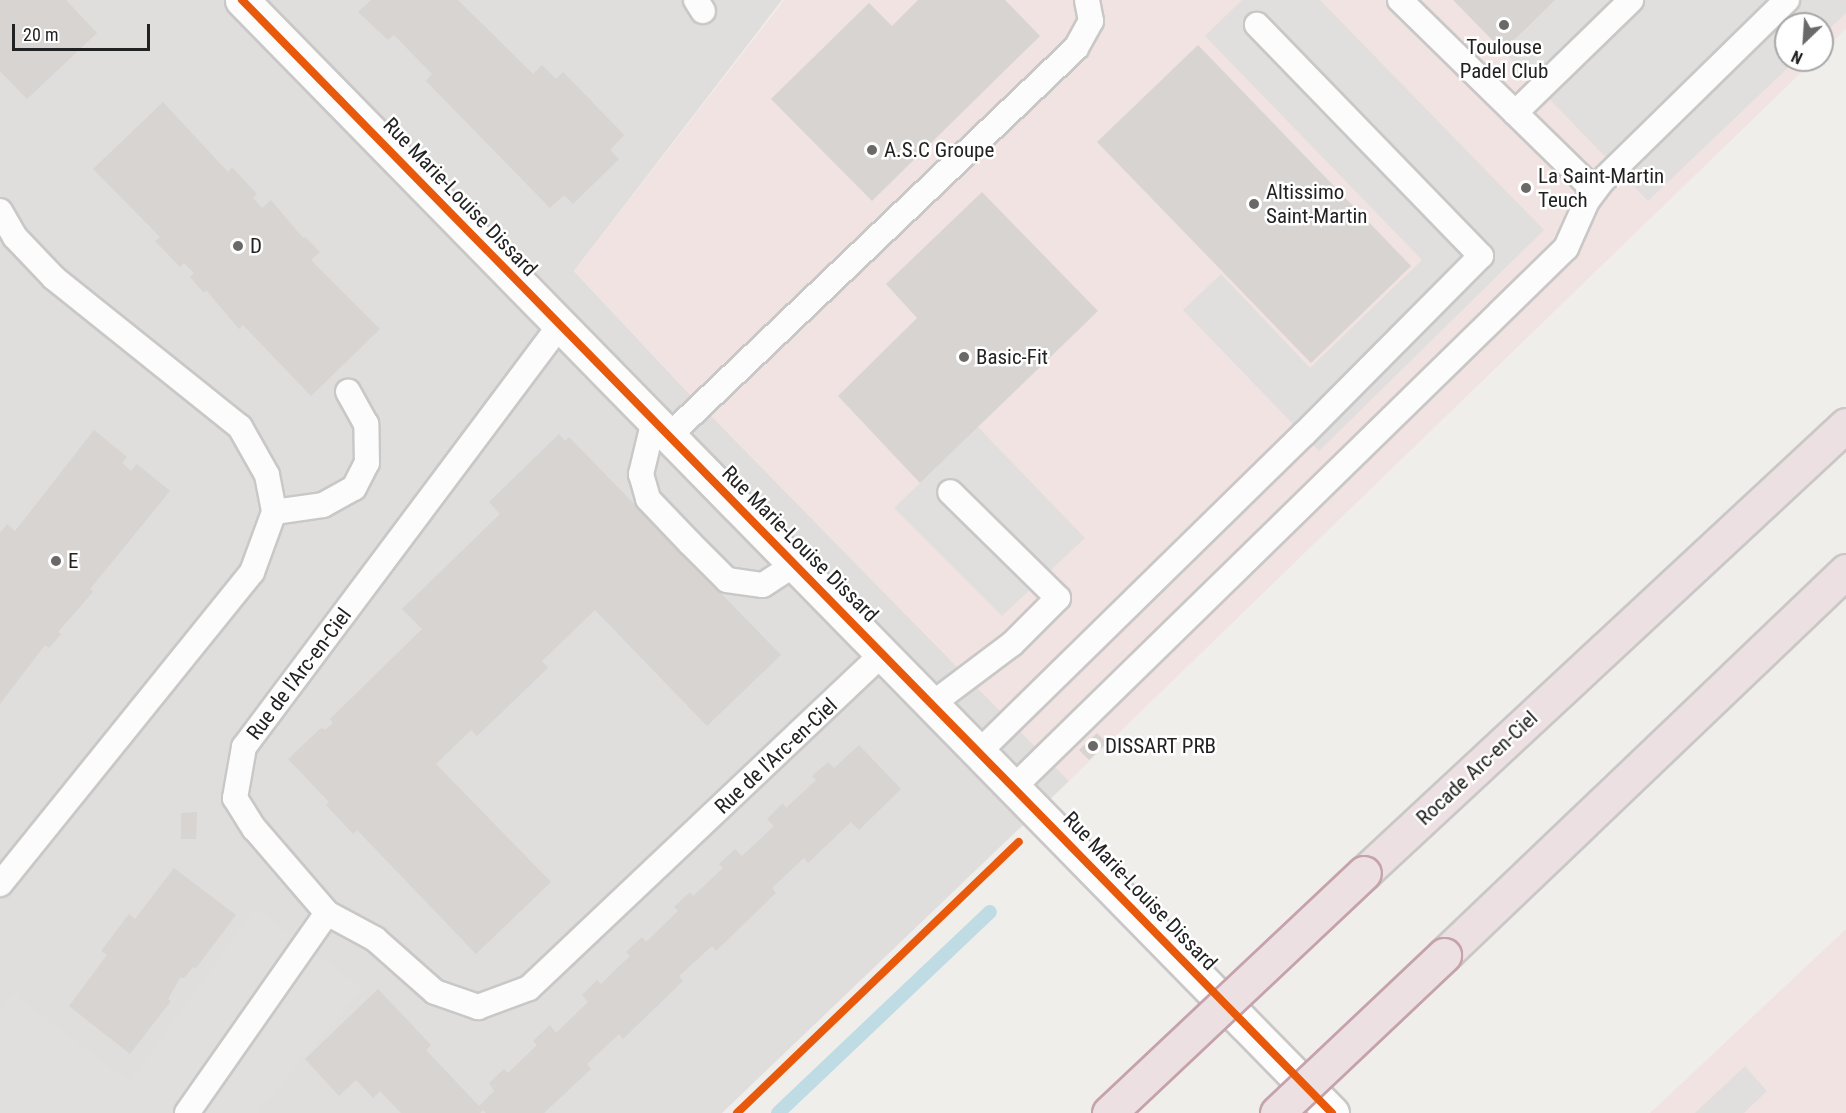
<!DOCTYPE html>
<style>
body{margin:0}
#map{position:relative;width:1846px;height:1113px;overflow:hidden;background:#f0eeeb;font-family:"Roboto Condensed",sans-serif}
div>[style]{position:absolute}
.residential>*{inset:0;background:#dfdedc}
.commercial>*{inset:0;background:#f1e3e1}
.parking>*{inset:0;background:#e0dfde}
.stream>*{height:14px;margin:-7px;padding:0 7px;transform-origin:7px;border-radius:7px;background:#bfdbe3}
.building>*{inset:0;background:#d7d4d2}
.path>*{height:4px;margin-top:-2px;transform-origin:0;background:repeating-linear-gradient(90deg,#dccecd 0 3px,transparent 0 6px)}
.roads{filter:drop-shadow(2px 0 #c9c8c7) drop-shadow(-2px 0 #c9c8c7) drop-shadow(0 2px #c9c8c7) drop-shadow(0 -2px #c9c8c7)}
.lane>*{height:24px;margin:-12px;padding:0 12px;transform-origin:12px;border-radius:12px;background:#fdfcfc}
.street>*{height:33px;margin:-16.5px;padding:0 16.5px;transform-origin:16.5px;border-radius:16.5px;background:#fdfcfc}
.highway>*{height:33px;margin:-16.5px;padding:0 16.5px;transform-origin:16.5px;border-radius:16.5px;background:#ece0e2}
.bridges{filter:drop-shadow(2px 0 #c5a2ac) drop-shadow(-2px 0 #c5a2ac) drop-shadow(0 2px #c5a2ac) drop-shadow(0 -2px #c5a2ac)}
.highway-bridge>*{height:33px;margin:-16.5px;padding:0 16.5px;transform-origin:16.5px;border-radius:16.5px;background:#ece0e2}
.cycleway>*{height:8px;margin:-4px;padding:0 4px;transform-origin:4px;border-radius:4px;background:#e8590c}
.dots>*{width:16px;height:16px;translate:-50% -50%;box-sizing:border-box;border:3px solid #fff;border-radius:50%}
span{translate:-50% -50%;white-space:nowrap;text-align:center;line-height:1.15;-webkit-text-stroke:5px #fff;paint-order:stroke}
.poi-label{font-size:21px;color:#222}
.left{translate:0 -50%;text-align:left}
.street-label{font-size:21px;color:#222}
.north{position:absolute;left:1774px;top:12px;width:60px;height:60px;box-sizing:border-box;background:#fff;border:2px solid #a7a7a7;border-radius:50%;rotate:205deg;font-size:16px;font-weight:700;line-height:24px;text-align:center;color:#222}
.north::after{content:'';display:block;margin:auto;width:21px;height:27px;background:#6a6968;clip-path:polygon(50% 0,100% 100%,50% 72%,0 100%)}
.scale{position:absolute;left:12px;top:24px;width:138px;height:27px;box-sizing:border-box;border:3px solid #222;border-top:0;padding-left:8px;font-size:18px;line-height:21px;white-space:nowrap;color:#222;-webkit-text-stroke:4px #fff;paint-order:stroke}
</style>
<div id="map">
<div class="residential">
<div style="clip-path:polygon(0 0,782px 0,574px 271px,677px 381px,1069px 781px,722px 1113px,0 1113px)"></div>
</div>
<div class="commercial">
<div style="clip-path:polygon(784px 0,1846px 0,1846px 29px,1822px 52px,1822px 24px,1786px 24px,1786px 60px,1814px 60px,1069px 781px,677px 381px,574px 271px)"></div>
<div style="clip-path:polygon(1846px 929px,1846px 1113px,1650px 1113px)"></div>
</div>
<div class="parking">
<div style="clip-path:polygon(1242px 0,1320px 0,1544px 230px,1319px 451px,1183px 310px,1221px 274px,1310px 368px,1422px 260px,1205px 36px)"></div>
<div style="clip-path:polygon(1555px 0,1846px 0,1846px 13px,1822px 36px,1822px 24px,1786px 24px,1786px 60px,1796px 60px,1648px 201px,1503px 51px)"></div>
<div style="clip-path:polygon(978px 427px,1085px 538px,1002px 616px,894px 508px)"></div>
<div style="clip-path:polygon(255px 908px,362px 988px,257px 1113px,0 1113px,0 1012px,14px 994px,130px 1082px)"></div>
<div style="clip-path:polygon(1745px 1066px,1767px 1091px,1744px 1113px,1695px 1113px)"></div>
</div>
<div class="stream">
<div style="left:778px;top:1113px;width:292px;rotate:-43.5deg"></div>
</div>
<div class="building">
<div style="clip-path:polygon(0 0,66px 0,97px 33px,27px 99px,0 71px)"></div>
<div style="clip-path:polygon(371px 0,458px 0,533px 74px,542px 65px,556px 79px,563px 72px,576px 85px,624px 135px,610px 150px,619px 159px,573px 204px,564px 195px,550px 208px,426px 81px,432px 74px,394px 35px,388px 40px,358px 12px)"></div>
<div style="clip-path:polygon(918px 0,1005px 0,1040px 36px,872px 201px,771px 99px,869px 3px,892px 26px)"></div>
<div style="clip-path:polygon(1453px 0,1555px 0,1503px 51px)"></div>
<div style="clip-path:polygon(1198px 45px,1411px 266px,1311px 363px,1097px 142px)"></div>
<div style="clip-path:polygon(163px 102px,228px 172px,232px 167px,257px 194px,253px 198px,262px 208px,271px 200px,303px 238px,305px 237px,320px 252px,311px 260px,380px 329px,311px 396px,243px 325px,239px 329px,206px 290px,204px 293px,190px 277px,194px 273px,184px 263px,180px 267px,155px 241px,160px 237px,93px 169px)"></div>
<div style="clip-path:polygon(982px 192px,1098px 311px,920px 483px,838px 396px,917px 318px,886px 284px)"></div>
<div style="clip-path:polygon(94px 430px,127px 457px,122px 463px,131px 471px,137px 464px,170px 491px,90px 589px,93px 592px,58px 632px,61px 634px,49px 648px,45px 645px,0 704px,0 533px,7px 524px,15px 531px)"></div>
<div style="clip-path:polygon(559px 434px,565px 441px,569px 437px,781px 655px,707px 726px,595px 610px,542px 661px,548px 668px,477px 736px,471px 730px,436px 764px,551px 882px,476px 954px,357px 830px,353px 834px,326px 805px,329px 802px,288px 759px,321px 728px,325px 730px,333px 723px,330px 719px,422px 629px,402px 609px,500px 514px,489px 502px)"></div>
<div style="clip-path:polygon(1097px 733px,1107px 743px,1089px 760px,1079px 750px)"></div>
<div style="clip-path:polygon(859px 745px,901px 789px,859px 830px,851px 822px,808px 863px,804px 858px,772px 888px,776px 893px,716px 951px,712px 946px,679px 976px,683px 981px,623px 1039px,619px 1034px,602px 1050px,587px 1064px,591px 1069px,544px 1113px,486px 1113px,483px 1110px,480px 1113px,401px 1113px,380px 1091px,373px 1098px,356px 1080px,339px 1096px,305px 1059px,378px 989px,431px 1045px,426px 1050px,479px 1106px,494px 1091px,489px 1083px,504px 1069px,508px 1073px,537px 1045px,533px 1041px,550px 1025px,556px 1033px,588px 1002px,582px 995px,597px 980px,601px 984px,615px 970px,630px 956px,626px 952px,642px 937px,646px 942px,678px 911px,674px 907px,690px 892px,693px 896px,723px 868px,719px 864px,735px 849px,742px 856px,774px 826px,767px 819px,783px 803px,786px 808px,816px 780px,812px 776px,828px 762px,834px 768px)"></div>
<div style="clip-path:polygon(197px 812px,196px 839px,181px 839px,181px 813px)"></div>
<div style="clip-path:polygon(174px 868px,236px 915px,196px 968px,193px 967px,184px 978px,180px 978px,168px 999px,171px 1001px,130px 1054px,69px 1006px,107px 955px,101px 951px,129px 914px,135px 919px)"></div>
</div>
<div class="path">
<div style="left:737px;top:1113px;width:386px;rotate:-44deg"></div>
</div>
<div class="roads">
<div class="lane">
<div style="left:696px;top:0;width:13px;rotate:58deg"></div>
<div style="left:1400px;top:0;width:272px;rotate:44.4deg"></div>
<div style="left:1515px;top:113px;width:162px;rotate:-44.2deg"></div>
<div style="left:0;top:211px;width:30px;rotate:60deg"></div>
<div style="left:15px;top:237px;width:57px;rotate:46.4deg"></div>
<div style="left:54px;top:278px;width:238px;rotate:38.7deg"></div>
<div style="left:240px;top:427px;width:55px;rotate:60.6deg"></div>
<div style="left:267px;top:475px;width:38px;rotate:79deg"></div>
<div style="left:274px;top:512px;width:64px;rotate:110.1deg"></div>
<div style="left:252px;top:572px;width:401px;rotate:128.9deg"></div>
<div style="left:560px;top:325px;width:527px;rotate:126.83deg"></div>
<div style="left:244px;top:747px;width:52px;rotate:100deg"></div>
<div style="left:235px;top:798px;width:36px;rotate:58deg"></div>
<div style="left:254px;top:828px;width:112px;rotate:49.3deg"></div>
<div style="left:327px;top:913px;width:55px;rotate:28.4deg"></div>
<div style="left:375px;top:939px;width:80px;rotate:41.5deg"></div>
<div style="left:435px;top:992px;width:46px;rotate:19.2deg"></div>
<div style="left:478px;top:1007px;width:54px;rotate:-20.4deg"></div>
<div style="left:529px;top:988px;width:487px;rotate:-43.4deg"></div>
<div style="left:654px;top:420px;width:56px;rotate:103.5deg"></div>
<div style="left:641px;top:474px;width:26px;rotate:74deg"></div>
<div style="left:648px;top:499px;width:61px;rotate:46.3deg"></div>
<div style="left:690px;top:543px;width:52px;rotate:45deg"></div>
<div style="left:727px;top:580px;width:36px;rotate:8deg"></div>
<div style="left:763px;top:585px;width:38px;rotate:-33deg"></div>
<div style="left:669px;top:436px;width:562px;rotate:-43.63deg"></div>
<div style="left:1076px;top:48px;width:31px;rotate:-61deg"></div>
<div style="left:1091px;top:21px;width:21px;rotate:-101deg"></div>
<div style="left:274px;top:512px;width:49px;rotate:-8.1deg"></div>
<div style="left:323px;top:505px;width:35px;rotate:-29deg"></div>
<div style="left:354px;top:488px;width:28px;rotate:-63deg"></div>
<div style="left:367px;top:463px;width:39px;rotate:-91deg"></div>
<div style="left:366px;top:424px;width:37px;rotate:-119deg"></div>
<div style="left:932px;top:704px;width:100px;rotate:-36.9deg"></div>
<div style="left:1012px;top:644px;width:65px;rotate:-45deg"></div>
<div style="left:1058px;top:598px;width:151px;rotate:-135.5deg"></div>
<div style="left:979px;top:752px;width:455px;rotate:-44.4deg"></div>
<div style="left:1304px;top:434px;width:251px;rotate:-45.2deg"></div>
<div style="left:1481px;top:256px;width:322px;rotate:-134.1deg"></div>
<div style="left:1014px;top:787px;width:772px;rotate:-44.32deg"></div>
<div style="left:1566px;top:248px;width:51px;rotate:-65.9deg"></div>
<div style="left:1587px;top:201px;width:25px;rotate:-53deg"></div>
<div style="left:1602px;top:181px;width:259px;rotate:-44.4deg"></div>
<div style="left:187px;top:1113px;width:244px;rotate:-55deg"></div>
</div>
<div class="street">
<div style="left:242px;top:0;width:1558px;rotate:45.6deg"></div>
</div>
<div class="highway">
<div style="left:1364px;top:873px;width:658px;rotate:-42.91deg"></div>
<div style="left:1444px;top:955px;width:556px;rotate:-43.69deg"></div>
</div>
</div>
<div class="bridges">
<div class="highway-bridge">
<div style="left:1109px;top:1113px;width:350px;rotate:-43.3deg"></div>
<div style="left:1277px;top:1113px;width:230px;rotate:-43.4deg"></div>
</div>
</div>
<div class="cycleway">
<div style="left:242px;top:0;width:1558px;rotate:45.6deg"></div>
<div style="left:737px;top:1113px;width:391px;rotate:-43.9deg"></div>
</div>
<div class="dots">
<div style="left:1504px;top:25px;background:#6a6968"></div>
<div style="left:872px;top:150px;background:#6a6968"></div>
<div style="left:1526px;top:188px;background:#6a6968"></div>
<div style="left:1254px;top:204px;background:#6a6968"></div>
<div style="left:238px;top:246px;background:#6a6968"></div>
<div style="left:964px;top:357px;background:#6a6968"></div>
<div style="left:56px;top:561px;background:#6a6968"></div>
<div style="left:1093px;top:746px;background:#6a6968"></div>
</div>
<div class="poi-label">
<span style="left:1504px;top:59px">Toulouse<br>Padel Club</span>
<span class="left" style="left:884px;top:150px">A.S.C Groupe</span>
<span class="left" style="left:1538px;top:188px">La Saint-Martin<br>Teuch</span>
<span class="left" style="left:1266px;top:204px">Altissimo<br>Saint-Martin</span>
<span class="left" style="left:250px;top:246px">D</span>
<span class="left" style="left:976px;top:357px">Basic-Fit</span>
<span class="left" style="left:68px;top:561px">E</span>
<span class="left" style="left:1105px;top:746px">DISSART PRB</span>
</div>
<div class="street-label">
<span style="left:460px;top:197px;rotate:46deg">Rue Marie-Louise Dissard</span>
<span style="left:800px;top:544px;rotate:45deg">Rue Marie-Louise Dissard</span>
<span style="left:299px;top:674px;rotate:-53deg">Rue de l'Arc-en-Ciel</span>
<span style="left:776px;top:756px;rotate:-43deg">Rue de l'Arc-en-Ciel</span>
<span style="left:1477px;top:768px;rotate:-43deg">Rocade Arc-en-Ciel</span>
<span style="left:1140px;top:891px;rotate:46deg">Rue Marie-Louise Dissard</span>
</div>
<div class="north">N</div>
<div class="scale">20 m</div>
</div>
